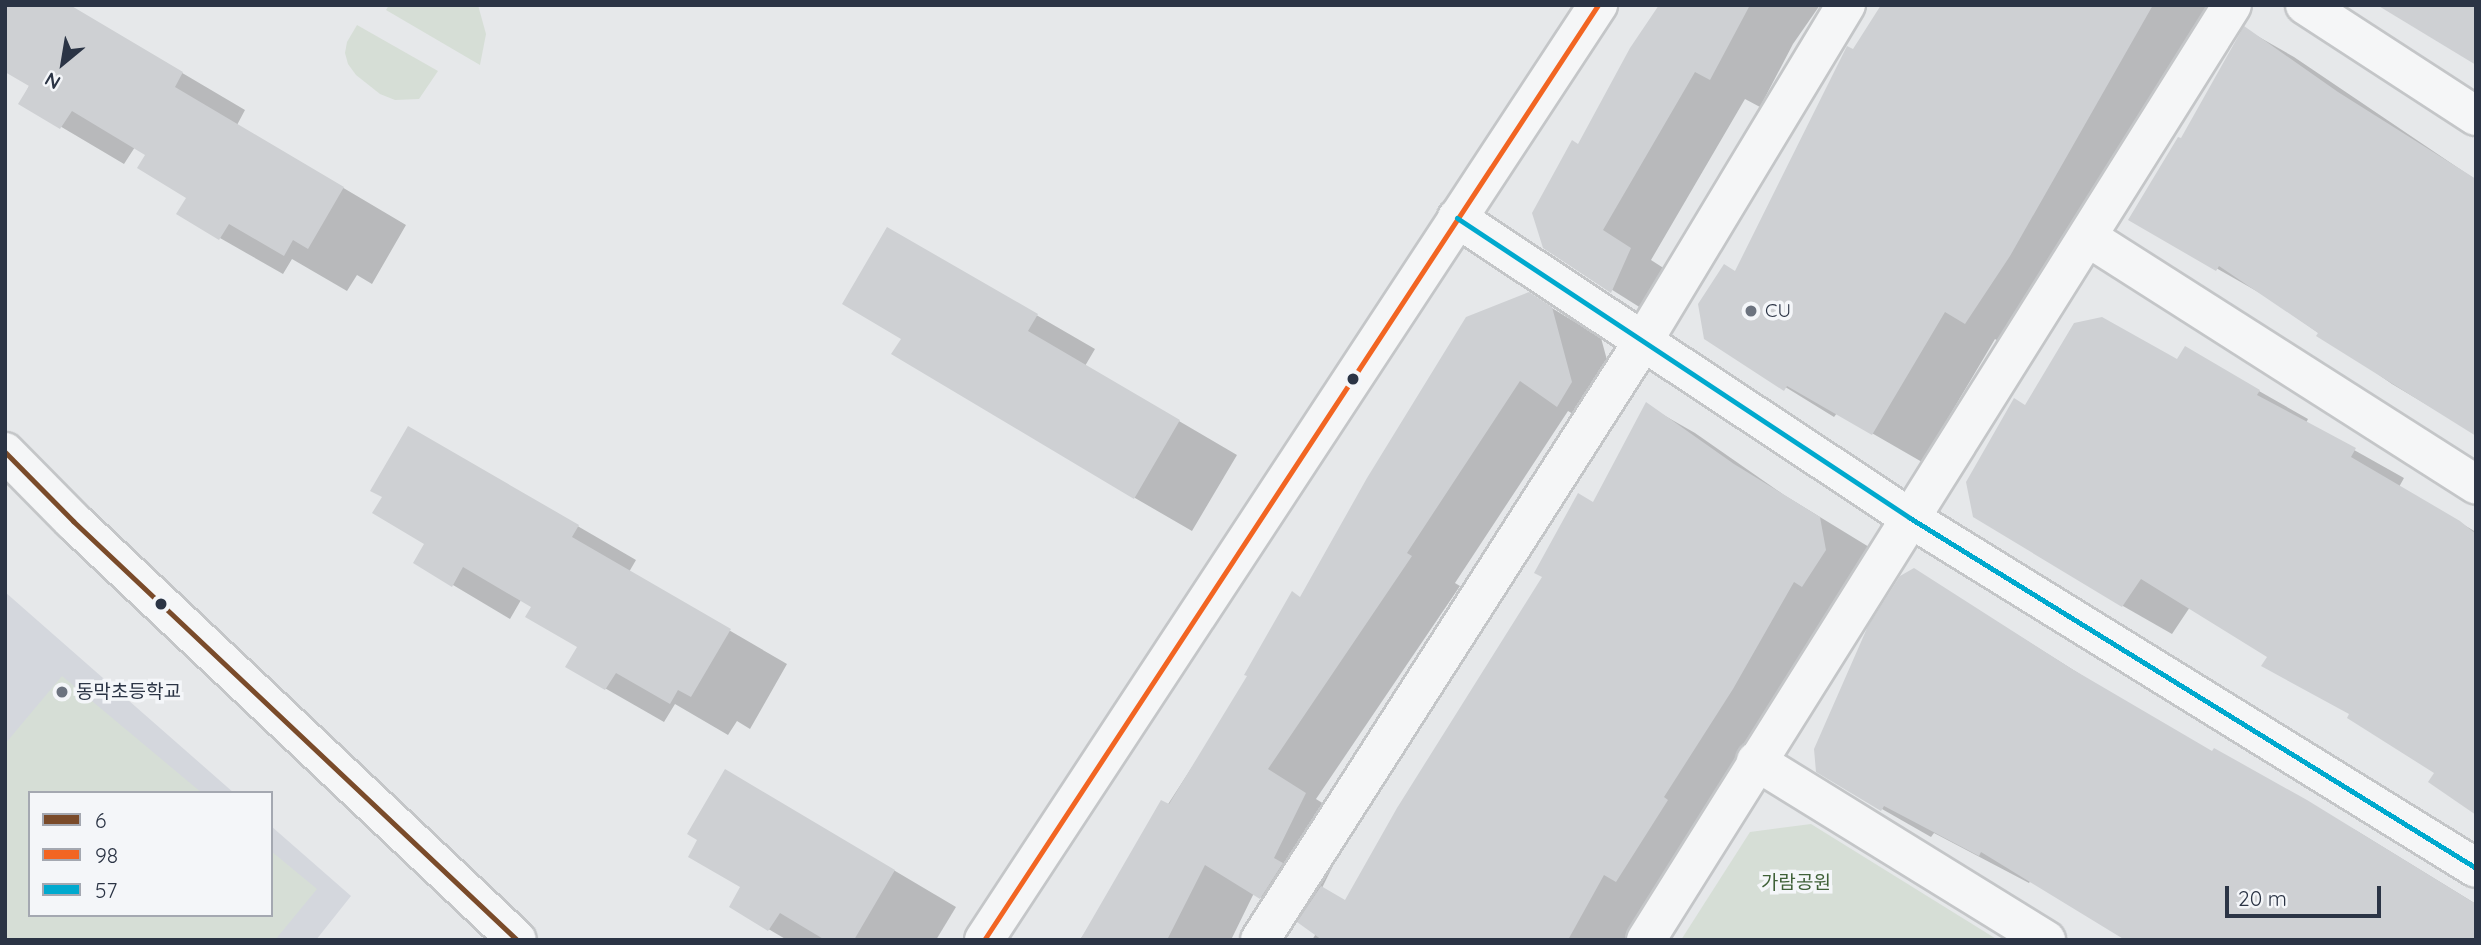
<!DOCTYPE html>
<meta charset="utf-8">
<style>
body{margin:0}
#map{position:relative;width:2481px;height:945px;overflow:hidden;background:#e6e8ea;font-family:Quicksand,"Noto Sans KR",sans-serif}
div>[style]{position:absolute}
.built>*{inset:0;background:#d4d7dd}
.green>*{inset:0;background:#d6ded6}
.shadow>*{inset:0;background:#0003}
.building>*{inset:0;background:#ced0d3}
.roads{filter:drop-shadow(2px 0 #c4c6c8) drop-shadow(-2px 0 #c4c6c8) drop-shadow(0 2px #c4c6c8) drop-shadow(0 -2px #c4c6c8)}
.minor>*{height:38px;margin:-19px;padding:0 19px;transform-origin:19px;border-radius:19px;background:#f5f6f7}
.tertiary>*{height:38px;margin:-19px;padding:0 19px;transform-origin:19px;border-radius:19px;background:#f5f6f7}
.bus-1>*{height:5px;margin:-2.5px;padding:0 2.5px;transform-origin:2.5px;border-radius:2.5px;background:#7a4b2a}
.bus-2>*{height:5px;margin:-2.5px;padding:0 2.5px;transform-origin:2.5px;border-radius:2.5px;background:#f26522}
.bus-3>*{height:5px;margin:-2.5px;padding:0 2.5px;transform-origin:2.5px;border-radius:2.5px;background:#00a9ce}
.dots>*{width:19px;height:19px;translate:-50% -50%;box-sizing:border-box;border:4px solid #f4f6f9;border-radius:50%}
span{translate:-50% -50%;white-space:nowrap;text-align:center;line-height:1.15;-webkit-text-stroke:7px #f4f6f9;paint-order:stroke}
.poi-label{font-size:19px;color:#2b3445}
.left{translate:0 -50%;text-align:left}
.park-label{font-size:19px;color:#3f6138}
.frame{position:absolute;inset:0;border:7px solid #2b3445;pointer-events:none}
.legend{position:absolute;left:28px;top:791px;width:245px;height:126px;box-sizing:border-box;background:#f4f6f9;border:2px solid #a4a8b1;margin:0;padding:9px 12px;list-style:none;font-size:21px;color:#2b3445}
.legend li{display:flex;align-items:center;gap:14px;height:35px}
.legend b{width:35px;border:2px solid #a4a8b1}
.north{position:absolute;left:28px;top:28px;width:70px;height:70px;-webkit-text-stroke:5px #f4f6f9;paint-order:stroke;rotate:210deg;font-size:19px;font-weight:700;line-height:28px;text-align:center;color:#2b3445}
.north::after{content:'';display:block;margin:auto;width:24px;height:32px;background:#2b3445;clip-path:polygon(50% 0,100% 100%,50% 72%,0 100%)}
.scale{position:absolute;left:2225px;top:886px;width:156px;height:32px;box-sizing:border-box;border:4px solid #2b3445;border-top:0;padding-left:9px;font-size:21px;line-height:24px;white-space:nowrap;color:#2b3445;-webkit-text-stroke:5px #f4f6f9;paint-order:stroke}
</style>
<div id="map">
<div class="built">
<div style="clip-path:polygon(5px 592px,234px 793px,30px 793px,30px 915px,271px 915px,271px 826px,351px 896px,316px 940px,5px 940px)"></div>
</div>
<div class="green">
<div style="clip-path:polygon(389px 5px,478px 5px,486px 34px,480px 65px,386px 10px)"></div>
<div style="clip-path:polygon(357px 25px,438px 71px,419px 99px,395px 100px,380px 94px,356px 75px,348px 64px,345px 53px,347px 42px)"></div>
<div style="clip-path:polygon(62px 676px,202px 793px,30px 793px,30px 915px,271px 915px,271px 851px,317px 889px,275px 940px,5px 940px,5px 744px)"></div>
<div style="clip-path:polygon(1811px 824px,1998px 940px,1681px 940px,1750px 832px)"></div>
</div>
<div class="shadow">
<div style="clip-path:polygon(67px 5px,245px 110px,237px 125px,406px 225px,372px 284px,357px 275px,347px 291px,292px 259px,283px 274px,220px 238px,188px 197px,147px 154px,135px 147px,124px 164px,21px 103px)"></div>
<div style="clip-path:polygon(1660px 5px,1820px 5px,1793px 44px,1760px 107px,1745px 99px,1651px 260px,1679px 278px,1660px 320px,1544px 247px,1579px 146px)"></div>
<div style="clip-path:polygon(1883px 5px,2208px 5px,2218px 11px,2015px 351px,1995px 339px,1922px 462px,1837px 413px,1834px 417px,1706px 338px,1737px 273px,1854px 51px)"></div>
<div style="clip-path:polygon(2245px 29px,2294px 57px,2476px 180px,2476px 434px,2392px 384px,2267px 297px,2130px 219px,2182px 141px)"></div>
<div style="clip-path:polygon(888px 229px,1095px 349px,1085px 366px,1237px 455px,1192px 531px,1135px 498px)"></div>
<div style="clip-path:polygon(1529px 294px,1601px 338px,1621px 411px,1607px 434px,1568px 411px,1455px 583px,1460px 586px,1316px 799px,1354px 823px,1322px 888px,1345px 902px,1594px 504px,1646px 405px,1695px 433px,1784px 495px,1869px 547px,1875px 578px,1633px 940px,1312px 940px,1317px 932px,1254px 893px,1231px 940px,1080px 940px,1301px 599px)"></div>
<div style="clip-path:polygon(2185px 349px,2308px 419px,2306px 423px,2404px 478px,2399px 487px,2476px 532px,2476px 813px,2436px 772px,2269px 657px,2190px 607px,2172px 634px,2123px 606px,2026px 407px,2178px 361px)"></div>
<div style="clip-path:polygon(409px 428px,636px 560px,629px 572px,787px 664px,750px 729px,737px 721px,728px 735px,675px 704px,664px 722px,568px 667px,580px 647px,533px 607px,521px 600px,510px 619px,453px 585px,426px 543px,384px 497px)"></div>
<div style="clip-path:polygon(1914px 570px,2121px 700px,2212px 753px,2357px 831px,2476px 904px,2476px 940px,2031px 880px,2029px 883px,1934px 833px,1931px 837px,1882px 809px)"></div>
<div style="clip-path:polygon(787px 807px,956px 907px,936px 940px,787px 940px,731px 907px)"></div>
</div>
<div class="building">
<div style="clip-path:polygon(5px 5px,70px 5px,183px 72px,175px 87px,344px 187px,308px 249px,293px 240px,284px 256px,229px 224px,219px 240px,176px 214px,186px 198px,137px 168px,145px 155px,72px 111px,60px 129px,18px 104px,29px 86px,5px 72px)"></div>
<div style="clip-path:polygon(1659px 5px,1750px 5px,1710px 80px,1695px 72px,1603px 230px,1631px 248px,1611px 293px,1543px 248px,1532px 213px,1572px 140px,1578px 144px,1630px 48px)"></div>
<div style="clip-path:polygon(1881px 5px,2153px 5px,2010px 256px,1965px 324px,1945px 312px,1872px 435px,1787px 386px,1784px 391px,1704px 339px,1698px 304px,1724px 264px,1735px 271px,1847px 46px,1853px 49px)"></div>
<div style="clip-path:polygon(2377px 5px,2476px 5px,2476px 65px)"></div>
<div style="clip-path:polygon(2244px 26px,2338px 92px,2476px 179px,2476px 436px,2316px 336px,2318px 333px,2219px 266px,2216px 271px,2128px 220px,2178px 137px,2181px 138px)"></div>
<div style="clip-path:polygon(887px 227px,1038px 314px,1028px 331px,1180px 420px,1134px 499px,891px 354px,901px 339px,842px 304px)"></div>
<div style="clip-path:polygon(1529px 292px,1552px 307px,1572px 382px,1557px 407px,1520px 381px,1407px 553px,1412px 556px,1268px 769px,1306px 793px,1274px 858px,1283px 863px,1260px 899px,1205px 865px,1167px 940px,1080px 940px,1161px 800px,1169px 804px,1247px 676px,1244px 675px,1292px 591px,1300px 597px,1367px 478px,1466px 317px)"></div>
<div style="clip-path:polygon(2102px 317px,2177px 359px,2185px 346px,2260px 390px,2257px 395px,2356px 448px,2351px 457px,2460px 521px,2476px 534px,2476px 815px,2428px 782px,2434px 773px,2347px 718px,2349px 714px,2261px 666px,2267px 657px,2141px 579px,2122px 607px,1973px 517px,1966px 482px,2014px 398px,2025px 405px,2074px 323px)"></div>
<div style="clip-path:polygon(1646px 402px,1734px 464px,1820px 517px,1826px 550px,1802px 587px,1794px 582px,1733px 689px,1664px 797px,1668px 800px,1616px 882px,1604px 875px,1568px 940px,1322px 940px,1297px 922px,1321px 886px,1345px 900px,1397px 808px,1542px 577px,1534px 573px,1578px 493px,1593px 502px)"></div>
<div style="clip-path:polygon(408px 426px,579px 525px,572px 537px,731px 629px,691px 697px,678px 690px,670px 704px,616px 673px,605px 690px,565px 667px,577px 647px,525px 617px,531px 607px,463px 567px,452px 587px,413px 563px,424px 544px,372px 513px,382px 497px,370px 491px)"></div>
<div style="clip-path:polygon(1914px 568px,2072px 669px,2212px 751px,2214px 748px,2307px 800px,2476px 904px,2476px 940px,2125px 940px,1981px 852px,1979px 856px,1884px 806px,1881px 811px,1816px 772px,1814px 749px,1868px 626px,1900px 576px)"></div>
<div style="clip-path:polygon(725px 769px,895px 870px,854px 940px,825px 940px,780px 913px,768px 931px,729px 907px,740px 887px,688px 857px,697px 840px,687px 834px)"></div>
</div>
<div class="roads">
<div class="minor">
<div style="left:2305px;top:5px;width:204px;rotate:33deg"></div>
<div style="left:1457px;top:218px;width:543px;rotate:33.51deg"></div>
<div style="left:1910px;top:518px;width:665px;rotate:31.73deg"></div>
<div style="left:2089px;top:238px;width:459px;rotate:32.5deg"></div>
<div style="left:1756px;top:761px;width:341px;rotate:31.7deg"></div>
<div style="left:1260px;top:940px;width:709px;rotate:-57.39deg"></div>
<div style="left:1642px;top:343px;width:395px;rotate:-58.9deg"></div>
<div style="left:1646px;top:940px;width:1103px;rotate:-57.92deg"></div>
</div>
<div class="tertiary">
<div style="left:5px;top:452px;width:97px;rotate:45.4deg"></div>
<div style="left:73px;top:521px;width:610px;rotate:43.34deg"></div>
<div style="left:984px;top:940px;width:1119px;rotate:-56.71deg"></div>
</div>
</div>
<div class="bus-1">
<div style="left:5px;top:452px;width:97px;rotate:45.4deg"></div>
<div style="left:73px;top:521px;width:610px;rotate:43.34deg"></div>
</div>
<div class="bus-2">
<div style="left:984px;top:940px;width:1119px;rotate:-56.71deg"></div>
</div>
<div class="bus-3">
<div style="left:1457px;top:218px;width:543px;rotate:33.51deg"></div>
<div style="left:1910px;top:518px;width:665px;rotate:31.73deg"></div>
</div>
<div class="dots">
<div style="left:1751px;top:311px;background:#6c737f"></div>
<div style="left:1353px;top:379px;background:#2b3445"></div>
<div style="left:161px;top:604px;background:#2b3445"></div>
<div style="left:62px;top:692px;background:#6c737f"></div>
</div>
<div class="poi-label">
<span class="left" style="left:1765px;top:311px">CU</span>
<span class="left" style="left:76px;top:692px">동막초등학교</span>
</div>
<div class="park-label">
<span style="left:1796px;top:883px">가람공원</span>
</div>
<div class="frame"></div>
<ul class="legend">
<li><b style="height:9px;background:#7a4b2a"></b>6</li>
<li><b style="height:9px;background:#f26522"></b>98</li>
<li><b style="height:9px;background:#00a9ce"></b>57</li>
</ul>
<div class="north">N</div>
<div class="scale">20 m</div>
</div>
